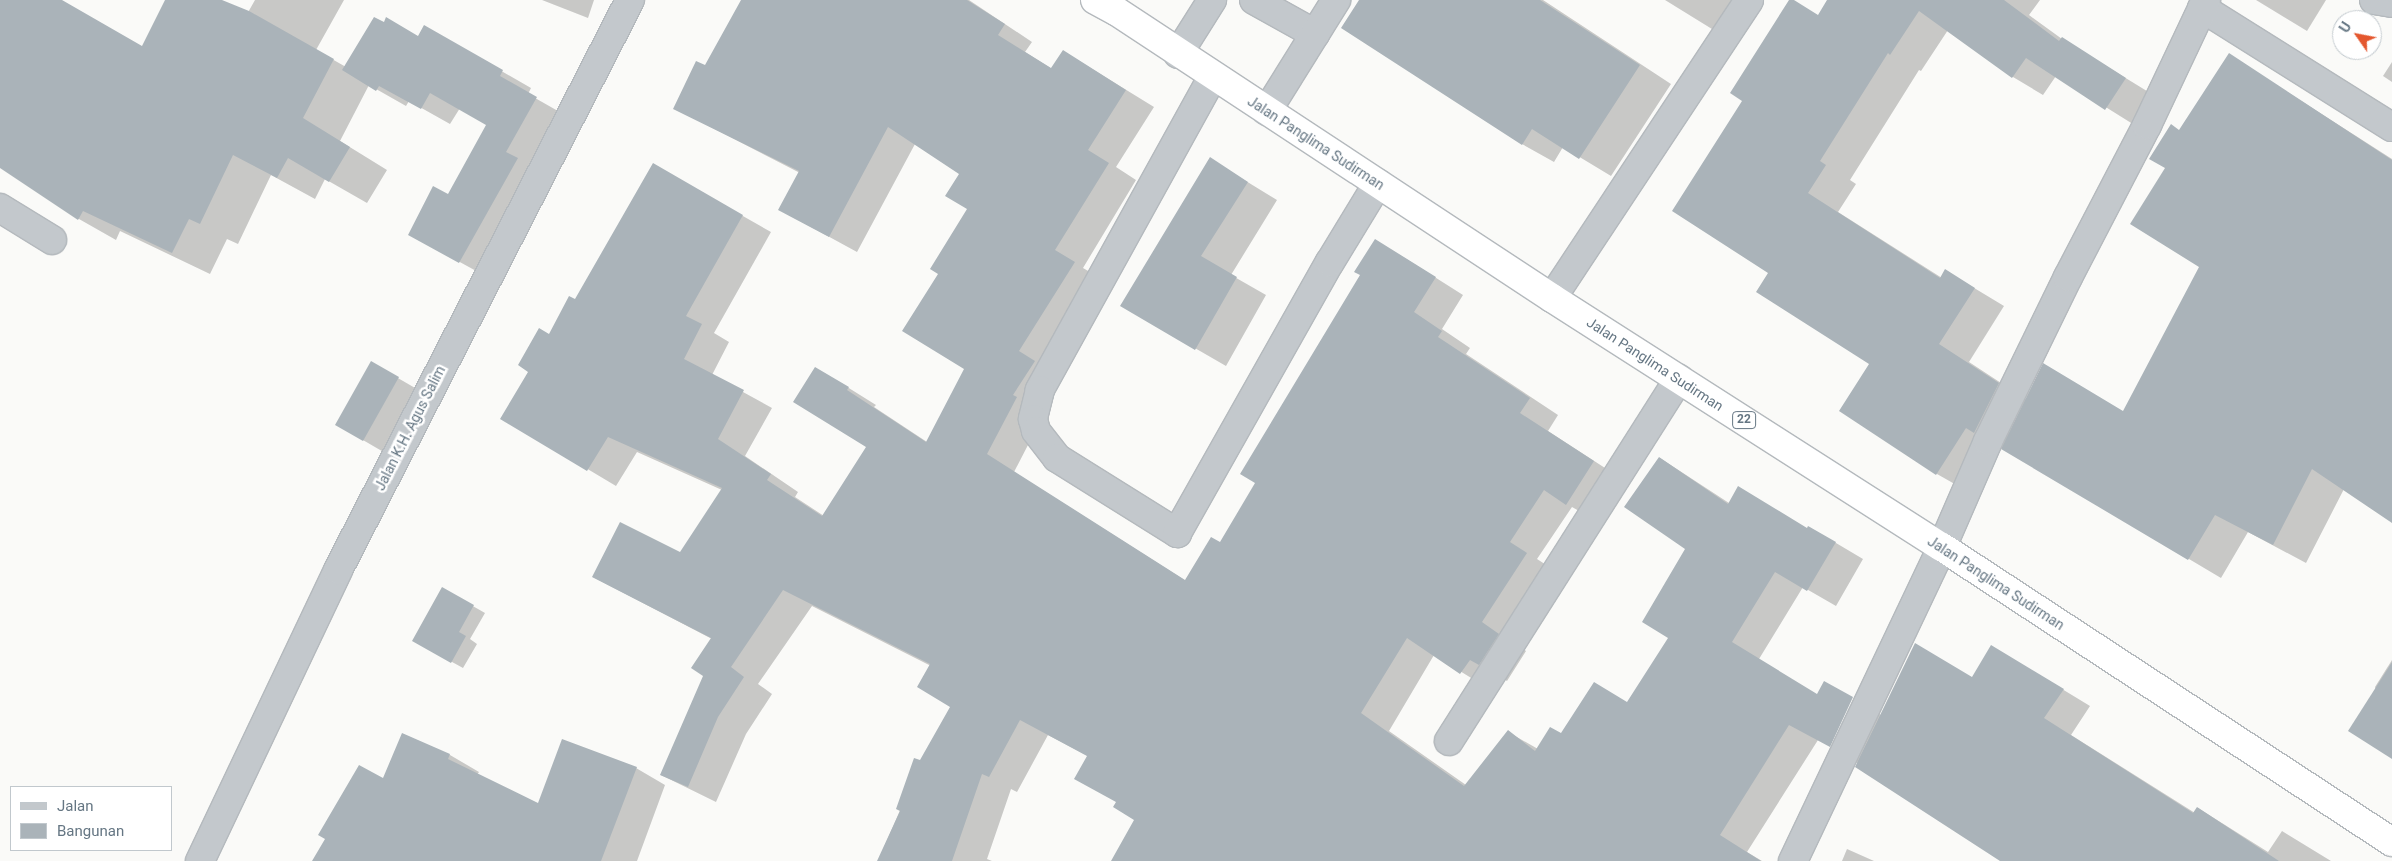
<!DOCTYPE html>
<style>
body{margin:0}
#map{position:relative;width:2392px;height:861px;overflow:hidden;background:#fafaf8;font-family:Roboto,sans-serif}
div>[style]{position:absolute}
.shadow>*{inset:0;background:#0003}
.building>*{inset:0;background:#aab3b9}
.roads{filter:drop-shadow(1px 0 #b4b9bd) drop-shadow(-1px 0 #b4b9bd) drop-shadow(0 1px #b4b9bd) drop-shadow(0 -1px #b4b9bd)}
.minor>*{height:28px;margin:-14px;padding:0 14px;transform-origin:14px;border-radius:14px;background:#c3c8cc}
.highway>*{height:28px;margin:-14px;padding:0 14px;transform-origin:14px;border-radius:14px;background:#fff}
span{translate:-50% -50%;white-space:nowrap;text-align:center;line-height:1.15;-webkit-text-stroke:5px #fff;paint-order:stroke}
.shield-label span{padding:1px 4px;background:#fff;border:1px solid;border-radius:4px;-webkit-text-stroke-width:0}
.shield-label{font-size:12px;color:#657683;font-weight:700}
.street-label{font-size:14px;color:#657683}
.legend{position:absolute;left:10px;top:786px;width:162px;height:65px;box-sizing:border-box;background:#fff;border:1px solid #c1c8cd;margin:0;padding:6px 9px;list-style:none;font-size:15px;color:#657683}
.legend li{display:flex;align-items:center;gap:10px;height:25px}
.legend b{width:25px;border:1px solid #c1c8cd}
.north{position:absolute;left:2332px;top:10px;width:50px;height:50px;box-sizing:border-box;background:#fff;border:1px solid #c1c8cd;border-radius:50%;rotate:303deg;font-size:14px;font-weight:700;line-height:20px;text-align:center;color:#657683}
.north::after{content:'';display:block;margin:auto;width:18px;height:22px;background:#e4572e;clip-path:polygon(50% 0,100% 100%,50% 72%,0 100%)}
</style>
<div id="map">
<div class="shadow">
<div style="clip-path:polygon(0 0,60px 0,161px 166px,255px 0,344px 0,316px 50px,346px 67px,419px 37px,425px 27px,531px 88px,528px 94px,565px 115px,489px 278px,436px 249px,448px 196px,488px 125px,460px 108px,450px 124px,409px 101px,406px 106px,369px 85px,340px 141px,387px 170px,367px 203px,325px 179px,315px 199px,271px 175px,238px 244px,227px 239px,210px 274px,120px 231px,116px 240px,79px 219px,0 166px)"></div>
<div style="clip-path:polygon(542px 0,594px 0,588px 18px)"></div>
<div style="clip-path:polygon(743px 0,969px 0,1032px 42px,1025px 52px,1052px 69px,1063px 51px,1154px 107px,1116px 167px,1136px 180px,1083px 268px,1102px 279px,1040px 412px,1044px 414px,1014px 472px,1186px 581px,1221px 544px,1403px 257px,1463px 295px,1442px 329px,1470px 348px,1466px 354px,1558px 415px,1548px 431px,1622px 479px,1595px 520px,1572px 507px,1537px 559px,1554px 570px,1509px 639px,1526px 651px,1507px 681px,1498px 675px,1489px 689px,1434px 655px,1389px 731px,1466px 785px,1508px 732px,1538px 749px,1562px 735px,1628px 703px,1670px 637px,1687px 549px,1660px 458px,1729px 503px,1808px 529px,1809px 527px,1863px 559px,1836px 606px,1803px 587px,1759px 659px,1818px 740px,1747px 852px,1762px 861px,1112px 861px,1136px 819px,1118px 802px,1088px 756px,1048px 735px,1017px 792px,1011px 789px,987px 859px,992px 861px,878px 861px,921px 762px,952px 706px,931px 666px,812px 606px,758px 684px,772px 694px,746px 734px,716px 802px,661px 775px,704px 676px,712px 639px,593px 577px,680px 554px,722px 490px,637px 452px,616px 486px,502px 418px,550px 336px,576px 301px,653px 165px,771px 232px,714px 333px,729px 342px,712px 375px,772px 408px,745px 456px,798px 492px,795px 497px,824px 516px,868px 447px,844px 385px,876px 405px,874px 407px,927px 442px,966px 369px,940px 273px,969px 209px,960px 174px,915px 144px,857px 252px,780px 210px,800px 173px,674px 108px,705px 67px)"></div>
<div style="clip-path:polygon(1360px 0,1543px 0,1671px 84px,1611px 176px,1563px 147px,1554px 162px,1522px 144px)"></div>
<div style="clip-path:polygon(1665px 0,1761px 0,1733px 42px)"></div>
<div style="clip-path:polygon(1790px 0,1819px 16px,1829px 0,2040px 0,2029px 15px,2062px 39px,2155px 96px,2136px 126px,2056px 76px,2043px 95px,2013px 77px,1948px 30px,1921px 71px,1919px 70px,1850px 180px,1856px 184px,1838px 212px,1942px 278px,1946px 271px,2004px 306px,1969px 362px,2027px 400px,2124px 412px,2201px 267px,2167px 168px,2180px 131px,2229px 55px,2392px 159px,2392px 522px,2344px 489px,2306px 563px,2248px 532px,2221px 578px,1997px 445px,1967px 491px,1937px 474px,1871px 364px,1770px 273px,1744px 100px)"></div>
<div style="clip-path:polygon(2256px 0,2326px 0,2307px 31px)"></div>
<div style="clip-path:polygon(2392px 62px,2392px 82px,2383px 76px)"></div>
<div style="clip-path:polygon(1210px 159px,1277px 200px,1231px 275px,1266px 295px,1226px 366px,1122px 306px)"></div>
<div style="clip-path:polygon(372px 363px,422px 392px,387px 454px,337px 425px)"></div>
<div style="clip-path:polygon(443px 589px,485px 613px,470px 639px,477px 644px,463px 668px,414px 641px)"></div>
<div style="clip-path:polygon(2392px 660px,2392px 757px,2375px 687px)"></div>
<div style="clip-path:polygon(2019px 663px,2090px 706px,2071px 735px,2195px 813px,2198px 808px,2268px 852px,2282px 831px,2331px 861px,2002px 861px,1858px 763px,1831px 747px,1854px 699px,1881px 715px,1972px 678px)"></div>
<div style="clip-path:polygon(403px 734px,450px 755px,479px 772px,477px 775px,538px 805px,636px 768px,665px 785px,637px 861px,313px 861px,384px 780px)"></div>
<div style="clip-path:polygon(1847px 849px,1874px 861px,1842px 861px)"></div>
</div>
<div class="building">
<div style="clip-path:polygon(0 0,62px 0,142px 46px,165px 0,222px 0,249px 11px,334px 59px,303px 118px,350px 147px,329px 182px,288px 158px,277px 178px,233px 155px,200px 224px,189px 219px,172px 253px,83px 211px,78px 220px,0 168px)"></div>
<div style="clip-path:polygon(741px 0,967px 0,1005px 24px,998px 35px,1051px 68px,1063px 50px,1126px 90px,1088px 150px,1109px 163px,1055px 250px,1075px 262px,1019px 351px,1035px 361px,1013px 395px,1017px 397px,987px 454px,1185px 580px,1211px 537px,1220px 542px,1255px 483px,1240px 474px,1360px 275px,1354px 272px,1375px 239px,1436px 277px,1414px 312px,1442px 331px,1438px 337px,1530px 398px,1520px 413px,1594px 461px,1566px 505px,1544px 490px,1510px 542px,1527px 553px,1482px 622px,1499px 634px,1479px 665px,1470px 660px,1460px 674px,1407px 638px,1361px 713px,1464px 786px,1508px 730px,1535px 751px,1550px 727px,1561px 733px,1594px 682px,1627px 702px,1668px 638px,1642px 622px,1685px 549px,1624px 507px,1659px 457px,1728px 504px,1738px 486px,1807px 528px,1808px 526px,1836px 542px,1807px 591px,1775px 572px,1732px 642px,1817px 694px,1824px 681px,1853px 697px,1830px 747px,1789px 725px,1720px 835px,1761px 861px,1111px 861px,1134px 820px,1113px 807px,1116px 802px,1074px 779px,1087px 756px,1020px 720px,989px 777px,982px 774px,952px 861px,877px 861px,900px 811px,896px 809px,914px 758px,920px 760px,950px 707px,917px 687px,930px 664px,783px 590px,731px 667px,744px 677px,718px 717px,688px 787px,660px 775px,703px 676px,691px 668px,711px 638px,592px 577px,620px 522px,680px 552px,722px 488px,608px 437px,587px 471px,500px 419px,528px 372px,518px 365px,539px 328px,549px 334px,569px 296px,575px 299px,653px 163px,743px 215px,686px 316px,702px 324px,684px 359px,744px 390px,718px 439px,771px 474px,767px 480px,822px 516px,866px 447px,793px 402px,815px 367px,849px 387px,847px 390px,926px 442px,964px 369px,902px 331px,938px 274px,930px 269px,967px 209px,945px 196px,959px 174px,888px 127px,829px 237px,778px 210px,799px 171px,673px 109px,696px 61px,705px 65px)"></div>
<div style="clip-path:polygon(1359px 0,1540px 0,1640px 65px,1579px 159px,1532px 129px,1522px 145px,1341px 28px)"></div>
<div style="clip-path:polygon(1789px 0,1794px 0,1818px 15px,1827px 0,2004px 0,2059px 41px,2062px 37px,2126px 78px,2105px 110px,2026px 58px,2012px 78px,1919px 11px,1890px 55px,1888px 53px,1820px 161px,1826px 165px,1808px 193px,1940px 278px,1945px 269px,1975px 288px,1939px 344px,1999px 383px,1974px 433px,1966px 428px,1936px 475px,1839px 411px,1869px 364px,1756px 292px,1768px 273px,1672px 211px,1742px 101px,1730px 93px)"></div>
<div style="clip-path:polygon(374px 17px,384px 22px,386px 17px,418px 36px,424px 25px,503px 70px,500px 76px,537px 97px,506px 152px,518px 158px,459px 263px,408px 235px,433px 186px,448px 194px,486px 125px,430px 93px,421px 109px,379px 86px,376px 91px,342px 70px)"></div>
<div style="clip-path:polygon(2229px 53px,2392px 160px,2392px 523px,2312px 469px,2273px 545px,2215px 515px,2188px 560px,2001px 449px,2043px 363px,2123px 411px,2199px 267px,2130px 224px,2165px 168px,2149px 159px,2171px 124px,2179px 130px)"></div>
<div style="clip-path:polygon(1210px 157px,1248px 182px,1201px 256px,1237px 277px,1195px 350px,1120px 306px)"></div>
<div style="clip-path:polygon(371px 361px,399px 377px,363px 441px,335px 425px)"></div>
<div style="clip-path:polygon(442px 587px,474px 605px,459px 632px,466px 636px,451px 663px,412px 641px)"></div>
<div style="clip-path:polygon(1915px 643px,1972px 677px,1991px 645px,2064px 689px,2044px 718px,2193px 813px,2197px 807px,2279px 861px,2000px 861px,1855px 767px)"></div>
<div style="clip-path:polygon(2392px 662px,2392px 759px,2348px 731px)"></div>
<div style="clip-path:polygon(402px 733px,450px 754px,448px 759px,538px 803px,562px 739px,637px 767px,601px 861px,312px 861px,325px 839px,318px 835px,359px 765px,383px 778px)"></div>
</div>
<div class="roads">
<div class="minor">
<div style="left:1254px;top:0;width:70px;rotate:29.1deg"></div>
<div style="left:2374px;top:0;width:18px;rotate:9deg"></div>
<div style="left:2202px;top:8px;width:224px;rotate:32.1deg"></div>
<div style="left:1178px;top:54px;width:64px;rotate:-57.8deg"></div>
<div style="left:1213px;top:76px;width:359px;rotate:118.9deg"></div>
<div style="left:1040px;top:390px;width:30px;rotate:104deg"></div>
<div style="left:1033px;top:419px;width:12px;rotate:76deg"></div>
<div style="left:1036px;top:431px;width:34px;rotate:52deg"></div>
<div style="left:1057px;top:458px;width:142px;rotate:32deg"></div>
<div style="left:1177px;top:533px;width:311px;rotate:-60.6deg"></div>
<div style="left:1330px;top:262px;width:92px;rotate:-58.7deg"></div>
<div style="left:1267px;top:111px;width:131px;rotate:-58.1deg"></div>
<div style="left:0;top:208px;width:61px;rotate:31.6deg"></div>
<div style="left:1552px;top:298px;width:357px;rotate:-56.5deg"></div>
<div style="left:1449px;top:741px;width:429px;rotate:-57.6deg"></div>
<div style="left:200px;top:861px;width:322px;rotate:-64.6deg"></div>
<div style="left:338px;top:570px;width:640px;rotate:-62.87deg"></div>
<div style="left:1793px;top:861px;width:348px;rotate:-64.6deg"></div>
<div style="left:1942px;top:547px;width:116px;rotate:-66.5deg"></div>
<div style="left:1988px;top:441px;width:182px;rotate:-64deg"></div>
<div style="left:2068px;top:277px;width:171px;rotate:-62.5deg"></div>
<div style="left:2147px;top:125px;width:138px;rotate:-64.7deg"></div>
</div>
<div class="highway">
<div style="left:1095px;top:0;width:24px;rotate:28deg"></div>
<div style="left:1116px;top:11px;width:522px;rotate:33.36deg"></div>
<div style="left:1552px;top:298px;width:463px;rotate:32.6deg"></div>
<div style="left:1942px;top:547px;width:538px;rotate:33.25deg"></div>
</div>
</div>
<div class="shield-label">
<span style="left:1744px;top:420px">22</span>
</div>
<div class="street-label">
<span style="left:1316px;top:143px;rotate:33deg">Jalan Panglima Sudirman</span>
<span style="left:1655px;top:364px;rotate:33deg">Jalan Panglima Sudirman</span>
<span style="left:410px;top:428px;rotate:-63deg">Jalan K.H. Agus Salim</span>
<span style="left:1996px;top:583px;rotate:33deg">Jalan Panglima Sudirman</span>
</div>
<ul class="legend">
<li><b style="height:6px;background:#c3c8cc"></b>Jalan</li>
<li><b style="height:14px;background:#aab3b9"></b>Bangunan</li>
</ul>
<div class="north">U</div>
</div>
